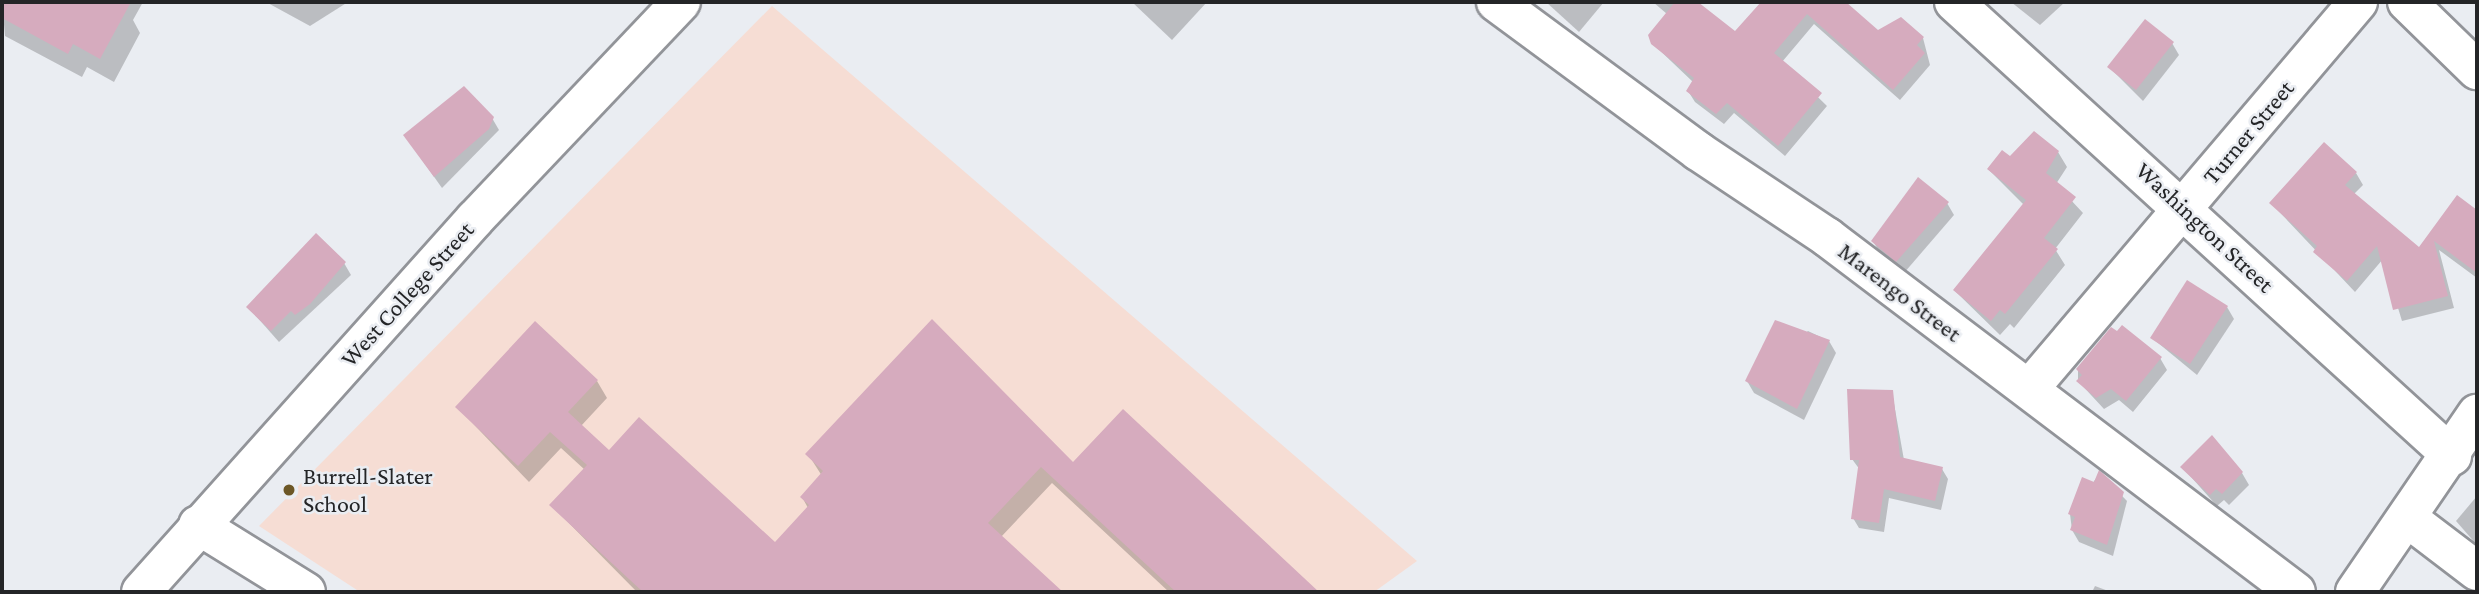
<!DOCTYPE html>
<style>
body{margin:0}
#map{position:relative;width:2479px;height:594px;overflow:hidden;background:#eaedf2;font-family:"Crimson Pro",serif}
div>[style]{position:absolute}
.education>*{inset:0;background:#f6ddd4}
.shadow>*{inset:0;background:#0003}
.building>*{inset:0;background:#d6abbe}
.roads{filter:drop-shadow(2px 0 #929499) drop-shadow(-2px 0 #929499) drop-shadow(0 2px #929499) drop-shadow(0 -2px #929499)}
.street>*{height:38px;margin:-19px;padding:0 19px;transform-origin:19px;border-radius:19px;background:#fff}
.secondary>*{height:38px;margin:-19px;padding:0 19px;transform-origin:19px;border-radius:19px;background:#fff}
.dots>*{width:19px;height:19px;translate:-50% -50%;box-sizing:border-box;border:4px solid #eaedf2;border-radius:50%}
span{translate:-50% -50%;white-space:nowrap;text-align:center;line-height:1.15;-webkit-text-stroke:5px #eaedf2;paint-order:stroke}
.street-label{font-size:24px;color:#242527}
.poi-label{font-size:24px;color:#242527}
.left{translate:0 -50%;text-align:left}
.frame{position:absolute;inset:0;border:4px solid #242527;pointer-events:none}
</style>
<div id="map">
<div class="education">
<div style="clip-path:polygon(772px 6px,1417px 561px,1374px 592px,360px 592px,259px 526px)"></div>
</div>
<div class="shadow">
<div style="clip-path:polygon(2px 2px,143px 2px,133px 20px,140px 33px,114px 82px,87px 67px,82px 77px,5px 36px)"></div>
<div style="clip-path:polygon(266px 2px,348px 2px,310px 26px)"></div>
<div style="clip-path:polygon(1132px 2px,1207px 2px,1172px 40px)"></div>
<div style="clip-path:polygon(1546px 2px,1604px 2px,1579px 32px)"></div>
<div style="clip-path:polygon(1653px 2px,1696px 2px,1736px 34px,1763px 2px,1843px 2px,1878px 32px,1923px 38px,1930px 65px,1900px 100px,1814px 24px,1782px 62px,1827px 106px,1785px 156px,1734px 113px,1724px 124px,1695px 102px,1688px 91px,1693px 82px,1652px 43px,1667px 14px)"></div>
<div style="clip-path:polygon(2011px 2px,2065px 2px,2040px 25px)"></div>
<div style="clip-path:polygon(2172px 43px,2179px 55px,2143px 101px,2109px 67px)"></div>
<div style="clip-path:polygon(492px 118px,499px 130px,442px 188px,405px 136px)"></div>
<div style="clip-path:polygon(2058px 152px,2067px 167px,2056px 184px,2083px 213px,2055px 249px,2065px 265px,2014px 328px,2010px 324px,2000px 335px,1955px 291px,2024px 205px,1989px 170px,2010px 158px)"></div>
<div style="clip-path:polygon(2356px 173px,2363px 185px,2353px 195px,2419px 250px,2458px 198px,2477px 212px,2477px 278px,2439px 250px,2454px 308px,2402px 321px,2383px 259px,2355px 292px,2271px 203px)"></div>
<div style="clip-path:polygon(1947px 203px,1954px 215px,1904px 273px,1880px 253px,1873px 241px)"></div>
<div style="clip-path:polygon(344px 263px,351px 275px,279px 342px,248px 307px)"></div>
<div style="clip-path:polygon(2227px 307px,2234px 319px,2197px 375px,2152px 338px)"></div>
<div style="clip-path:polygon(1808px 331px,1829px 341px,1836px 353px,1804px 420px,1754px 393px,1747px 381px)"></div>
<div style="clip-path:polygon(2160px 358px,2167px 370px,2133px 412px,2119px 400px,2104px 409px,2078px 381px,2078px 369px)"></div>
<div style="clip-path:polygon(597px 381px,607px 398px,581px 426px,609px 452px,775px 544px,808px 508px,802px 497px,822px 476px,808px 454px,1073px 465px,1304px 581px,1311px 592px,1169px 592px,1052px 483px,1001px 537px,1060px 592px,637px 592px,552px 506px,585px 470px,561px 448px,529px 482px,457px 407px)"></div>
<div style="clip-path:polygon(1892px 392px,1904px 460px,1942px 469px,1948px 479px,1941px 510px,1889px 498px,1884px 532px,1859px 528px,1853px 518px,1860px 470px,1852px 459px)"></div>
<div style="clip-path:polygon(2183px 468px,2242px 473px,2249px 485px,2229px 505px,2224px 500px,2217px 506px)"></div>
<div style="clip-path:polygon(2100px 473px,2127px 501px,2113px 556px,2079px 542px,2072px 530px,2070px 514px)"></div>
<div style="clip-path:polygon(2477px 496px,2477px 545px,2456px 521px)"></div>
<div style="clip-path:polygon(2095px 586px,2111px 592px,2092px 592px)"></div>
</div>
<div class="building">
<div style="clip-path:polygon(2px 2px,131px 2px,100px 59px,73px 44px,68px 54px,2px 18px)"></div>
<div style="clip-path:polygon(1675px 2px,1698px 2px,1735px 31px,1761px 2px,1846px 2px,1878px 30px,1901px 17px,1924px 37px,1917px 45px,1925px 53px,1893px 90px,1807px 14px,1774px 53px,1822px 93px,1778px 146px,1727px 103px,1716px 114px,1686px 91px,1694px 78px,1651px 44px,1648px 35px)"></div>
<div style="clip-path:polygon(2145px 19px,2174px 42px,2136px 90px,2107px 67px)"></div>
<div style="clip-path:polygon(464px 86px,494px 117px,489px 129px,434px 177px,403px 135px)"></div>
<div style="clip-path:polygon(2034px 131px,2059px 151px,2046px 173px,2076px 197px,2044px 238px,2058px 249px,2005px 314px,2000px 310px,1991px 321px,1953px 290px,2026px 200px,1987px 169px,2002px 150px,2010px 156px)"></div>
<div style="clip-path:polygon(2324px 142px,2357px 172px,2345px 185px,2419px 247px,2457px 195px,2477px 210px,2477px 273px,2434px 241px,2448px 296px,2393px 310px,2377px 246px,2347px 281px,2313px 252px,2317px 246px,2269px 203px)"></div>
<div style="clip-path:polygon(1918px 177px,1949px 202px,1896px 262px,1871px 241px)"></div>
<div style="clip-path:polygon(316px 233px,346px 262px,310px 304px,295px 315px,291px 311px,271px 331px,246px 307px)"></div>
<div style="clip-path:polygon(2187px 280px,2228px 306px,2190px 364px,2150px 338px)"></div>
<div style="clip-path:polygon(932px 319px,1073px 462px,1123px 409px,1319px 592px,1176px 592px,1041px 467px,988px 523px,1063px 592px,643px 592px,549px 505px,587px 465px,550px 432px,518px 466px,455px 407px,535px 321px,598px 380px,568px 412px,609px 450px,639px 417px,775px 542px,809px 505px,800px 497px,823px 471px,805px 454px)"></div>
<div style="clip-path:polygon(1775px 320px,1830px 340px,1797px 409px,1745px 381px)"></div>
<div style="clip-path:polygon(2122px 325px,2162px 357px,2126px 401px,2111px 389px,2096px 398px,2076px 381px,2082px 375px,2076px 369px,2111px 327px,2117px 331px)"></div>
<div style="clip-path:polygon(1847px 389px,1893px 390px,1900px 457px,1943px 467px,1935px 501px,1884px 489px,1879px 523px,1851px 519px,1859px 460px,1850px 460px)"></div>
<div style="clip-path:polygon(2212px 435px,2243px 472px,2222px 494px,2216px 489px,2210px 495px,2180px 467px)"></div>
<div style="clip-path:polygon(2099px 470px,2124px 492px,2107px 545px,2070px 530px,2075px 517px,2068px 514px,2082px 477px,2094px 482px)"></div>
</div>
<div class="roads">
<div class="street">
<div style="left:1496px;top:2px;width:251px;rotate:36.4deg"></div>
<div style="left:1698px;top:151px;width:155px;rotate:33.7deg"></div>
<div style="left:1827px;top:237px;width:588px;rotate:37.12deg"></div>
<div style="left:1954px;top:2px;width:674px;rotate:42.35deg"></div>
<div style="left:2407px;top:2px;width:98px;rotate:44.2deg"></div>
<div style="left:2029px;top:389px;width:508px;rotate:-49.63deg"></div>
<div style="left:2410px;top:520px;width:84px;rotate:37.3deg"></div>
</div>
<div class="secondary">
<div style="left:198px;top:525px;width:127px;rotate:31.8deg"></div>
<div style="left:141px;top:592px;width:501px;rotate:-48.16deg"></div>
<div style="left:475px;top:219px;width:299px;rotate:-46.5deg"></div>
<div style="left:2355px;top:592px;width:216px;rotate:-55.6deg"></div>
</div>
</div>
<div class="dots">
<div style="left:289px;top:490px;background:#6c5726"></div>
</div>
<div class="street-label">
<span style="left:2248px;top:132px;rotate:-50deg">Turner Street</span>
<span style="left:2205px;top:227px;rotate:43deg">Washington Street</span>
<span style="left:1900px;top:292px;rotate:37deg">Marengo Street</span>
<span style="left:407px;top:294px;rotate:-48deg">West College Street</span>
</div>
<div class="poi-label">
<span class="left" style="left:303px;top:490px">Burrell-Slater<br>School</span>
</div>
<div class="frame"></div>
</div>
